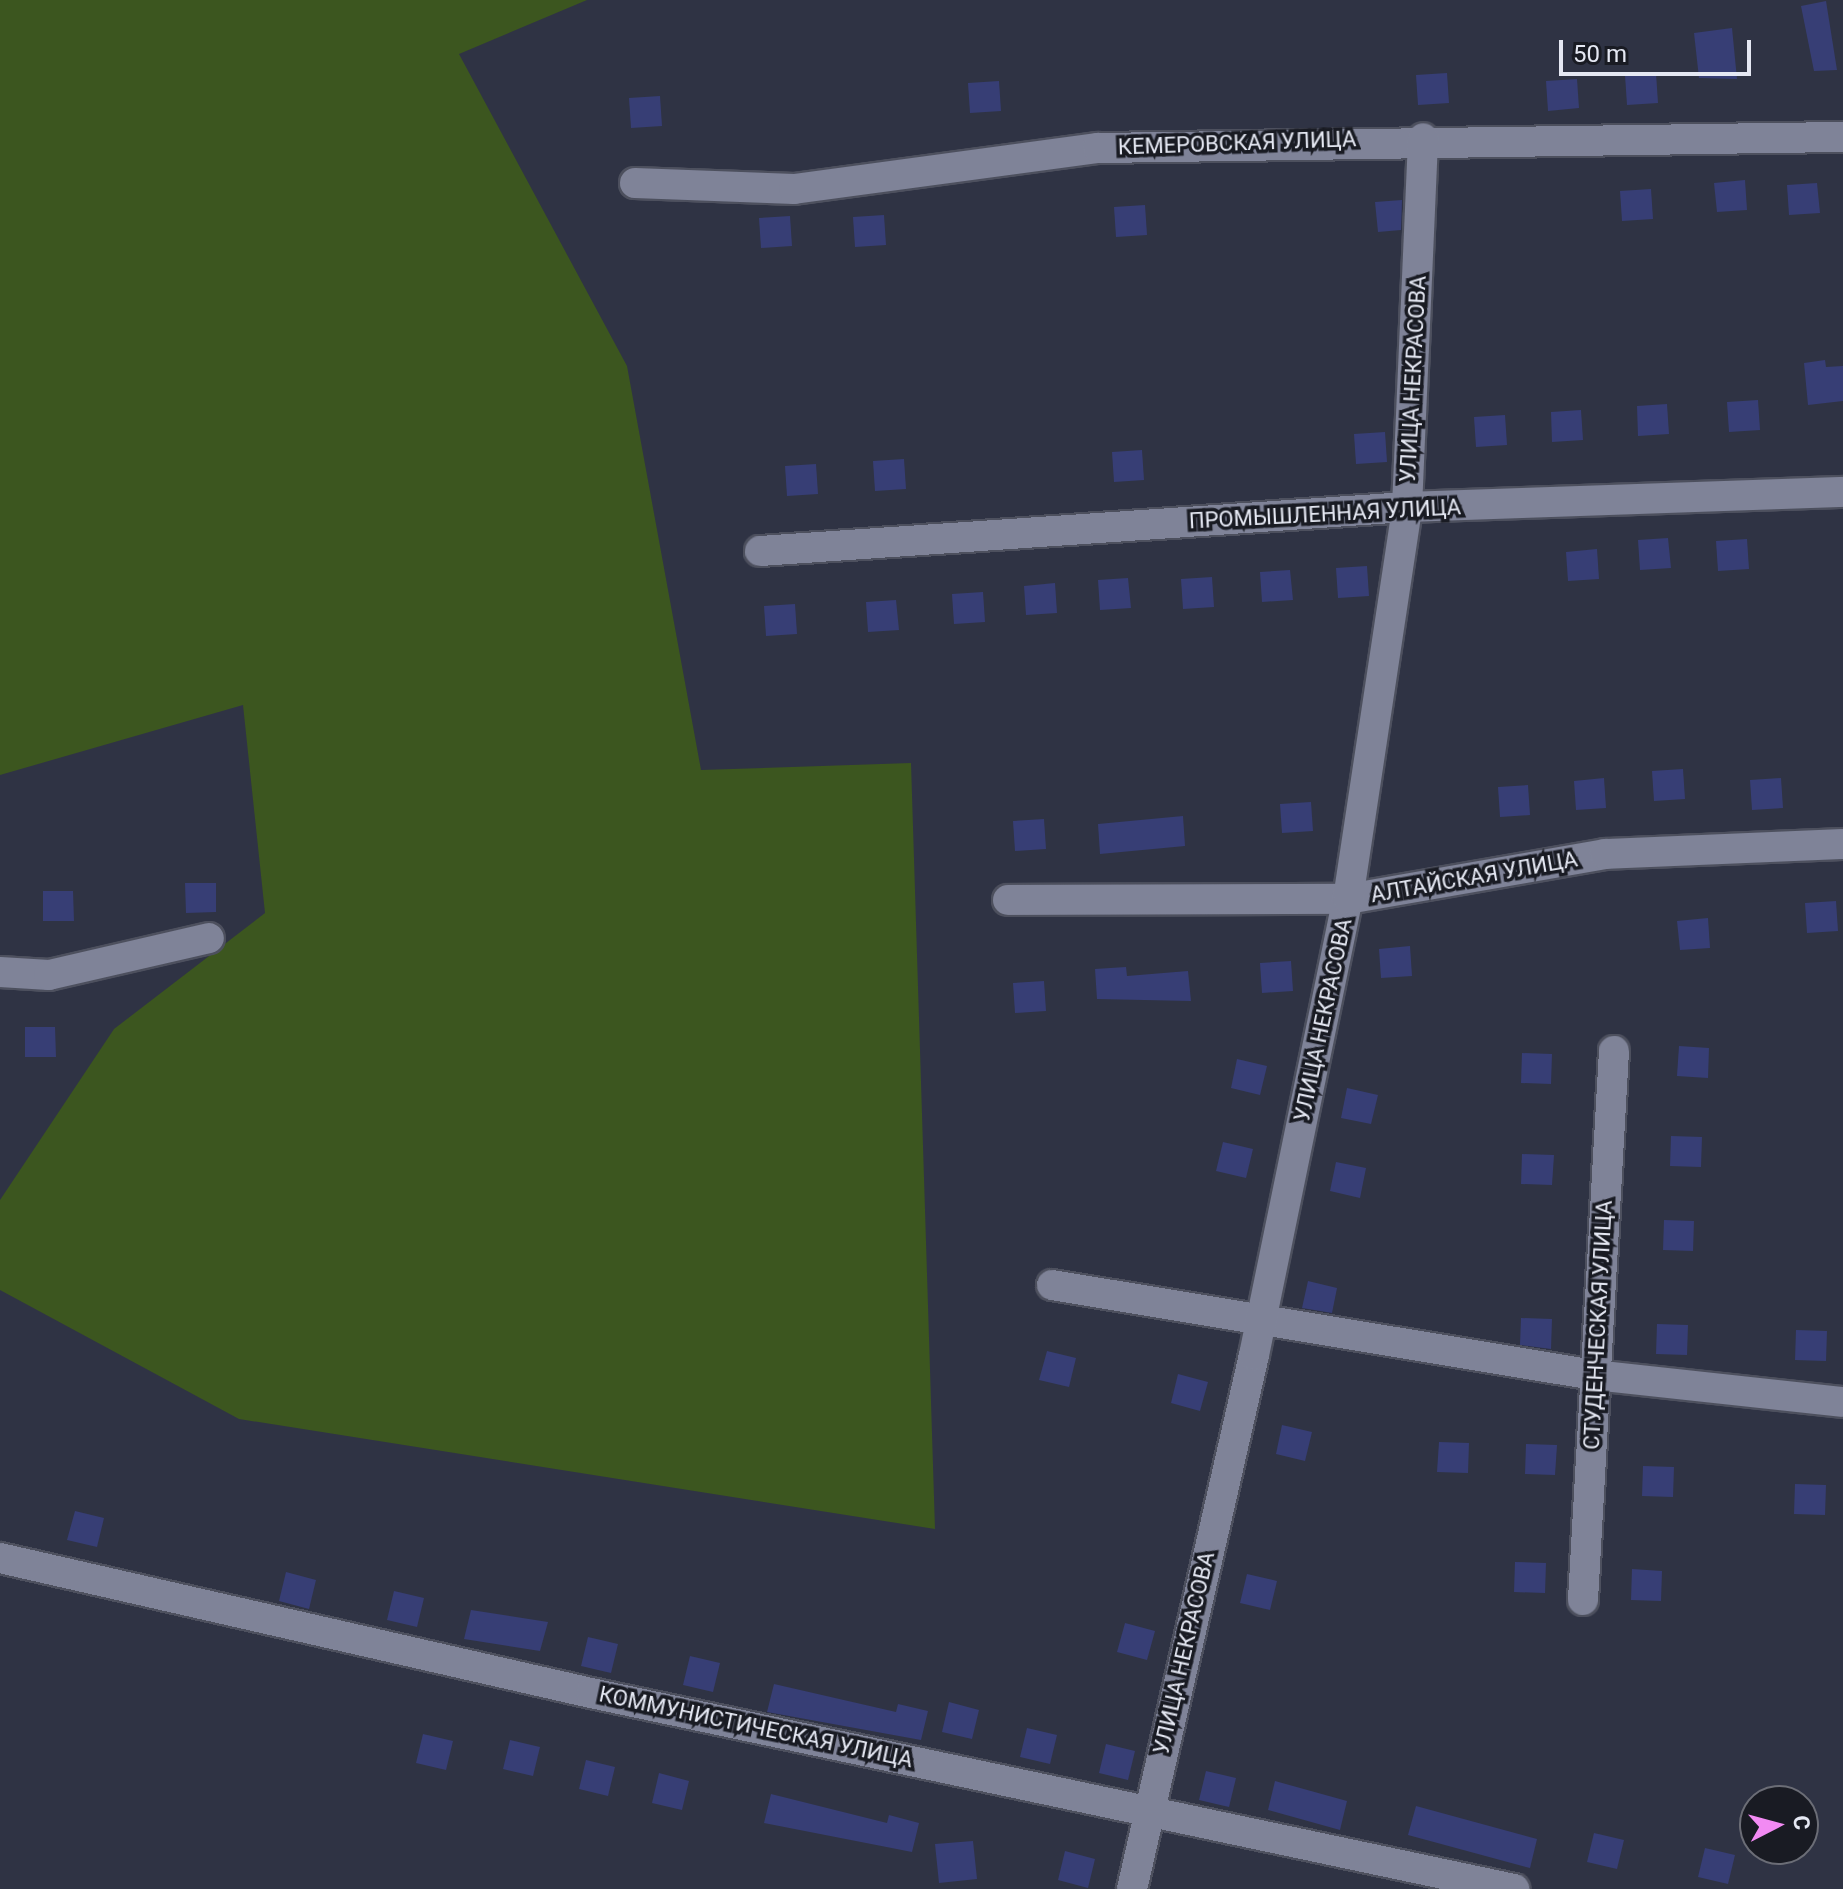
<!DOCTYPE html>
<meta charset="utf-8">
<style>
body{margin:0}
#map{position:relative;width:1843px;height:1889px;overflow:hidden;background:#2f3344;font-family:Roboto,sans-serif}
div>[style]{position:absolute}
.green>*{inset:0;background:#3c561f}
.building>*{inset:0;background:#373e75}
.roads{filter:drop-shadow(2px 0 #4d505e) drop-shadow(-2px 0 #4d505e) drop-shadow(0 2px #4d505e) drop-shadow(0 -2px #4d505e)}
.minor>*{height:30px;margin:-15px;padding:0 15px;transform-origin:15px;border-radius:15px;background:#7f8398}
span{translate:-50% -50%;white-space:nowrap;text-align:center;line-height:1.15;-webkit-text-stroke:7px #191b23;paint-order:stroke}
.street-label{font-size:22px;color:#e5e8f3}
.north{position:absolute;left:1739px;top:1785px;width:80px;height:80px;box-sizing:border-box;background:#191b23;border:2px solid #6b6d76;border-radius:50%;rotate:84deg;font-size:22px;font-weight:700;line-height:32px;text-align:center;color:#e5e8f3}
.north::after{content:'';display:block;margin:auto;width:28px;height:36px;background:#f28af3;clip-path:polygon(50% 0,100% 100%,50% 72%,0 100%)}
.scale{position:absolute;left:1559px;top:40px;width:192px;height:36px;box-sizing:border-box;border:4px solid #e5e8f3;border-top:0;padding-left:10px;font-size:24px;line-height:28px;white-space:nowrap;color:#e5e8f3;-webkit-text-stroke:6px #191b23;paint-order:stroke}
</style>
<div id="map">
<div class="green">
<div style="clip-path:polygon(0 0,587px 0,459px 54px,627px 366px,701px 770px,911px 763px,935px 1529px,239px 1419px,0 1290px,0 1200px,114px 1029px,265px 913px,243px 705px,0 775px)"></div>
</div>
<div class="building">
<div style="clip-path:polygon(1826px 1px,1837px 70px,1814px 71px,1801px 6px)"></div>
<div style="clip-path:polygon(1732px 28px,1737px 79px,1699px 78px,1694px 33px)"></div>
<div style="clip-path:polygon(1447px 73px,1449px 103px,1418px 105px,1416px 75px)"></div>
<div style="clip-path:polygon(1656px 73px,1658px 103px,1627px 105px,1625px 75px)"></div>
<div style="clip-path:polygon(1577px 79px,1579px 108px,1548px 111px,1546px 81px)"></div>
<div style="clip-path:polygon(999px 81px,1001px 111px,970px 113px,968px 83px)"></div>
<div style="clip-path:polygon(660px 96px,662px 126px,631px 128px,629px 98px)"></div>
<div style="clip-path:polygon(1745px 180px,1747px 210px,1717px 212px,1714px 183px)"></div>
<div style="clip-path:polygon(1817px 183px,1820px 213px,1789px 215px,1787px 185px)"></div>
<div style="clip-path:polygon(1651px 189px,1653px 219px,1622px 221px,1620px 191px)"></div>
<div style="clip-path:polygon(1402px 200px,1401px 230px,1378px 232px,1375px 202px)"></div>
<div style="clip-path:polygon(1145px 205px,1147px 235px,1116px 237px,1114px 207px)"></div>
<div style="clip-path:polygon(884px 215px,886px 245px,855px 247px,853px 217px)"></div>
<div style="clip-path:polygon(790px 216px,792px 246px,761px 248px,759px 218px)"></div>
<div style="clip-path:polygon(1825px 360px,1826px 367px,1843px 366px,1843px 401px,1808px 405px,1804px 363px)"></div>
<div style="clip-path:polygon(1758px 400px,1760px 430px,1729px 432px,1727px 402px)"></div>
<div style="clip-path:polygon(1667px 404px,1669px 434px,1638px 436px,1637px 406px)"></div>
<div style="clip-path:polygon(1581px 410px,1583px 440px,1552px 442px,1551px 412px)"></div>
<div style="clip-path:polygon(1505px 415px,1507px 445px,1476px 447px,1474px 417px)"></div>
<div style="clip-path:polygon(1385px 432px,1387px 462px,1356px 464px,1354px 434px)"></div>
<div style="clip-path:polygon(1142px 450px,1144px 480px,1114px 482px,1112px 452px)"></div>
<div style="clip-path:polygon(904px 459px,906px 489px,875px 491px,873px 461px)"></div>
<div style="clip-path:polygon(816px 464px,818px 494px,787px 496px,785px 466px)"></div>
<div style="clip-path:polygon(1668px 538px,1671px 568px,1640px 570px,1638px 540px)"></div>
<div style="clip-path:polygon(1747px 539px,1749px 569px,1718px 571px,1716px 541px)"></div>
<div style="clip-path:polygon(1597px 549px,1599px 579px,1568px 581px,1566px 552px)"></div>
<div style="clip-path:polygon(1367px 566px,1369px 596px,1338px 598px,1336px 568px)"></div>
<div style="clip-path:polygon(1290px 570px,1293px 600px,1262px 602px,1260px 572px)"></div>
<div style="clip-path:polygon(1212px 577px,1214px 607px,1183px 609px,1181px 579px)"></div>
<div style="clip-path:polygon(1128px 578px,1131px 608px,1100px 610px,1098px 580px)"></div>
<div style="clip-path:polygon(1055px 583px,1057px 613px,1026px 615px,1024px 586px)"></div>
<div style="clip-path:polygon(983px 592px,985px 622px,954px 624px,952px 594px)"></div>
<div style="clip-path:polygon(896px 600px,899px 630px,868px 632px,866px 602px)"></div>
<div style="clip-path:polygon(795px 604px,797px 634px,766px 636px,764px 606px)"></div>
<div style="clip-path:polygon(1683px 769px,1685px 799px,1654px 801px,1652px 771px)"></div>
<div style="clip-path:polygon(1604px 778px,1606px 808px,1576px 810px,1574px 781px)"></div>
<div style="clip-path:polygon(1781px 778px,1783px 808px,1752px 810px,1750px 780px)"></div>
<div style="clip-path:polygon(1528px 785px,1530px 815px,1500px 817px,1498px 787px)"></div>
<div style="clip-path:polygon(1311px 802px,1313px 831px,1282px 833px,1280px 804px)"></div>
<div style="clip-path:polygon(1183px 816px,1185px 846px,1100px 854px,1098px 824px)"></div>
<div style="clip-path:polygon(1044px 819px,1046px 849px,1015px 851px,1013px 821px)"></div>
<div style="clip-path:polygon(185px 883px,216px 883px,216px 912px,186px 913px)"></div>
<div style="clip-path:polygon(43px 891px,73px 891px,74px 921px,43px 921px)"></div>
<div style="clip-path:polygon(1836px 901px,1838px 931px,1807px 933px,1805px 903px)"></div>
<div style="clip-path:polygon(1708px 918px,1710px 948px,1680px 950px,1677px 921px)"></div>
<div style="clip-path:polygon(1410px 946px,1412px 976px,1381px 978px,1379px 949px)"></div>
<div style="clip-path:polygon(1291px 961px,1293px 991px,1262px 993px,1260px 963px)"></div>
<div style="clip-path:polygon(1126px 967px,1127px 976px,1188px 971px,1191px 1001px,1097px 999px,1095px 969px)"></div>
<div style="clip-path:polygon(1044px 981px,1046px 1011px,1015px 1013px,1013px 983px)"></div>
<div style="clip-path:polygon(25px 1027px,55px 1027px,56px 1057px,25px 1057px)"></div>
<div style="clip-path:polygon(1679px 1046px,1709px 1048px,1708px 1078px,1677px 1076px)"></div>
<div style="clip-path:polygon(1522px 1053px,1552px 1054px,1551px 1084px,1521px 1083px)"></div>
<div style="clip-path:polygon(1237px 1059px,1267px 1066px,1260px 1095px,1231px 1088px)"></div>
<div style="clip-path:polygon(1347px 1088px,1378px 1095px,1371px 1124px,1341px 1118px)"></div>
<div style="clip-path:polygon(1671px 1136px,1702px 1137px,1701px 1167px,1670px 1166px)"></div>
<div style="clip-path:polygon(1223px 1142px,1253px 1149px,1246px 1178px,1216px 1171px)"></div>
<div style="clip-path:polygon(1522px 1154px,1554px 1155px,1552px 1185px,1521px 1184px)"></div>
<div style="clip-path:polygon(1336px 1162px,1366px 1168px,1360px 1198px,1330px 1191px)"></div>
<div style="clip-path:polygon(1664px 1220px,1694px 1221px,1693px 1251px,1663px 1250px)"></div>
<div style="clip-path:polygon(1308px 1281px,1337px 1288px,1332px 1313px,1302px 1308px)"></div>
<div style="clip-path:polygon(1521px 1318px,1552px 1319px,1551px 1349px,1520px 1345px)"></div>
<div style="clip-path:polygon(1657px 1324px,1688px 1325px,1687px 1355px,1656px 1354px)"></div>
<div style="clip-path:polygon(1796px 1330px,1827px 1331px,1826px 1361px,1795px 1360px)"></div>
<div style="clip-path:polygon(1047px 1351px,1076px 1358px,1069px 1387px,1039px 1380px)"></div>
<div style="clip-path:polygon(1178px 1374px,1208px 1382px,1200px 1411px,1171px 1403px)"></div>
<div style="clip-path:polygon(1282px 1425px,1312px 1432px,1305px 1461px,1276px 1454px)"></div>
<div style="clip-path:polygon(1439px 1442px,1469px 1443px,1468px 1473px,1437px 1472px)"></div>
<div style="clip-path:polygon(1526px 1444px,1557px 1445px,1555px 1475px,1525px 1474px)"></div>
<div style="clip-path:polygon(1643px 1466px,1674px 1467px,1673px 1497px,1642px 1496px)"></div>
<div style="clip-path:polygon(1795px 1484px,1826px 1485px,1825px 1515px,1794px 1514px)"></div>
<div style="clip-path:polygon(75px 1511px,104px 1518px,97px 1547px,67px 1540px)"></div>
<div style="clip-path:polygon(1515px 1562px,1546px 1563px,1545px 1593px,1514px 1592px)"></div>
<div style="clip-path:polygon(1632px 1569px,1662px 1571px,1661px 1601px,1631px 1600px)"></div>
<div style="clip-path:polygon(286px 1572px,316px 1580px,309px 1609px,279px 1601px)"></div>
<div style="clip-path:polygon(1247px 1574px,1277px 1581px,1270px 1610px,1240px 1603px)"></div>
<div style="clip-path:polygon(394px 1591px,424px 1598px,417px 1627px,387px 1620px)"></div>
<div style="clip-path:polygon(471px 1610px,548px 1622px,540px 1651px,464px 1639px)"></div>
<div style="clip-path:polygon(1125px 1623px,1155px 1631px,1147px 1660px,1117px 1652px)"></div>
<div style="clip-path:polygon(588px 1637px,618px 1644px,611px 1673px,581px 1666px)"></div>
<div style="clip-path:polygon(690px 1656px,720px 1663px,713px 1692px,683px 1685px)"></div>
<div style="clip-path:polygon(774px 1684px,896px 1712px,898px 1704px,928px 1711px,921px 1740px,767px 1712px)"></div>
<div style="clip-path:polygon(949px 1702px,979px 1710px,972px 1739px,942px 1732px)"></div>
<div style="clip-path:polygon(1027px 1728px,1057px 1735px,1050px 1764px,1020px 1757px)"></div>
<div style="clip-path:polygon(423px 1734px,453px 1741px,446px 1770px,416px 1763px)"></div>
<div style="clip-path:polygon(510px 1740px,540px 1747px,533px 1776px,503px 1769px)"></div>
<div style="clip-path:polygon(1106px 1744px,1135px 1751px,1128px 1780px,1099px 1773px)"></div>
<div style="clip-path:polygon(586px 1760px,615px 1767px,608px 1796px,579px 1789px)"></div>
<div style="clip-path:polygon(1206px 1771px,1236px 1778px,1229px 1807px,1199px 1800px)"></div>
<div style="clip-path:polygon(659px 1773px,689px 1781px,682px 1810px,652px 1803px)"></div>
<div style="clip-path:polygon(1275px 1781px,1347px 1801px,1340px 1830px,1268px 1810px)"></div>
<div style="clip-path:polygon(771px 1794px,887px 1823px,889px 1815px,919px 1823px,912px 1852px,764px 1823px)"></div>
<div style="clip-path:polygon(1416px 1806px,1537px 1839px,1530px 1868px,1408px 1835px)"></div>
<div style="clip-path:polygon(1594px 1833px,1624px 1840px,1617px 1869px,1587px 1862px)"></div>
<div style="clip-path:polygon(973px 1841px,977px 1879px,939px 1883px,935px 1844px)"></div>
<div style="clip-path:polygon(1705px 1848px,1735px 1855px,1728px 1884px,1698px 1877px)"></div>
<div style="clip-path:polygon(1065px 1851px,1095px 1859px,1088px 1888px,1058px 1880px)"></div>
</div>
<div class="roads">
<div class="minor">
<div style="left:635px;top:183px;width:159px;rotate:2.2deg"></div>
<div style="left:794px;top:189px;width:307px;rotate:-7.7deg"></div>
<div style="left:1098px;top:148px;width:745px;rotate:-0.85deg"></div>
<div style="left:760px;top:551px;width:648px;rotate:-3.89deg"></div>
<div style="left:1407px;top:507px;width:436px;rotate:-2deg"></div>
<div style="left:1008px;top:900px;width:340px;rotate:-0.2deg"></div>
<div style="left:1348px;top:899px;width:261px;rotate:-9.9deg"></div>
<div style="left:1605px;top:854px;width:238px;rotate:-2.4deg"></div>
<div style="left:0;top:972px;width:49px;rotate:3.5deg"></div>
<div style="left:49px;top:975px;width:164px;rotate:-13deg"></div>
<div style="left:1052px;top:1285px;width:549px;rotate:9.43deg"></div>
<div style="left:1594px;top:1375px;width:250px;rotate:6.2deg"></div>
<div style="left:0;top:1558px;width:606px;rotate:12.87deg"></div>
<div style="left:591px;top:1693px;width:944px;rotate:11.99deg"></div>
<div style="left:1583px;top:1600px;width:550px;rotate:-86.77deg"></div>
<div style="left:1132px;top:1889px;width:548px;rotate:-77.13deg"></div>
<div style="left:1254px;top:1355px;width:466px;rotate:-78.4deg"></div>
<div style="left:1348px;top:899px;width:396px;rotate:-81.4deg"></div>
<div style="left:1407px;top:507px;width:369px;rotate:-87.5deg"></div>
</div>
</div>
<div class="street-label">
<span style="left:1237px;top:143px;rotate:-2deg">КЕМЕРОВСКАЯ УЛИЦА</span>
<span style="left:1413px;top:379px;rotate:-87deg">УЛИЦА НЕКРАСОВА</span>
<span style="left:1325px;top:514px;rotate:-3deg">ПРОМЫШЛЕННАЯ УЛИЦА</span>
<span style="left:1474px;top:877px;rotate:-10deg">АЛТАЙСКАЯ УЛИЦА</span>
<span style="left:1323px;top:1020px;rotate:-78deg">УЛИЦА НЕКРАСОВА</span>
<span style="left:1598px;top:1325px;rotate:-87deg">СТУДЕНЧЕСКАЯ УЛИЦА</span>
<span style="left:1184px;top:1653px;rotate:-77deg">УЛИЦА НЕКРАСОВА</span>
<span style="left:756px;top:1727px;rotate:12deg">КОММУНИСТИЧЕСКАЯ УЛИЦА</span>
</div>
<div class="north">С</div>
<div class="scale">50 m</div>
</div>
